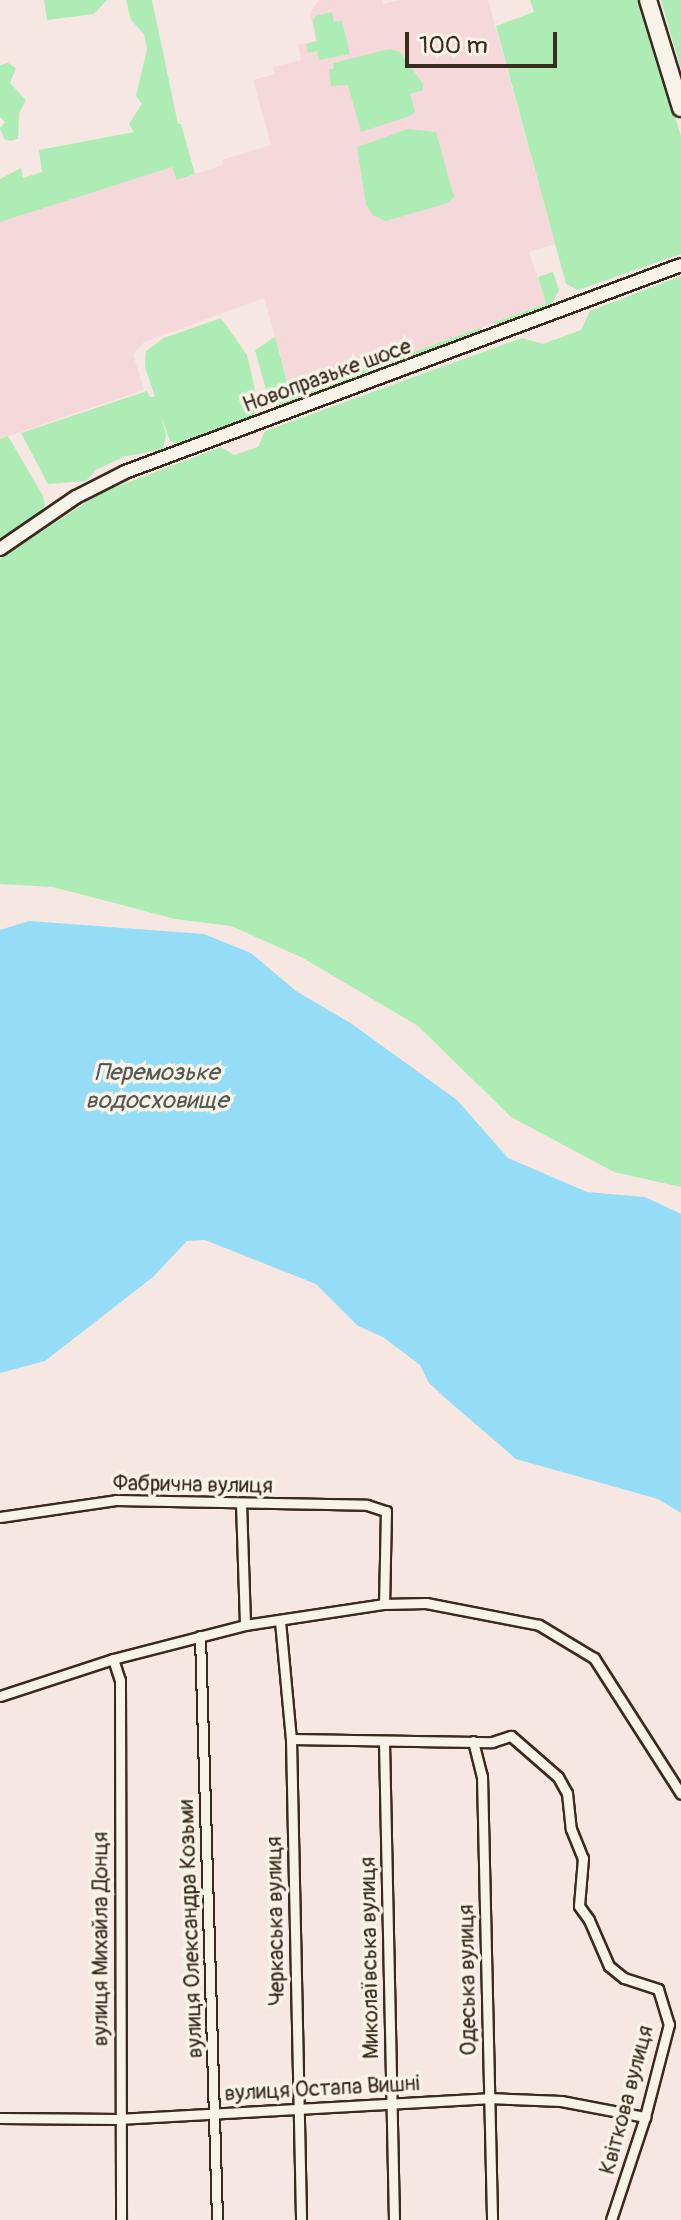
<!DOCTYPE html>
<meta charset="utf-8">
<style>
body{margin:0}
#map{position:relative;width:681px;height:2220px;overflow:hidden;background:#f6e7e2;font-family:Pangolin,sans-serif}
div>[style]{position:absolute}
.built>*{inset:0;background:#f4d8da}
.green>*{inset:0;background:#adedb5}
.water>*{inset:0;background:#95ddf6}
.roads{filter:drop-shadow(2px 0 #3b2a1e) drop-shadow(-2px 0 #3b2a1e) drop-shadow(0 2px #3b2a1e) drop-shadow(0 -2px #3b2a1e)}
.street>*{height:9px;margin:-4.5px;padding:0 4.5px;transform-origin:4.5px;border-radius:4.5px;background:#f7f3e8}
.secondary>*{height:12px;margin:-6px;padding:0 6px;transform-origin:6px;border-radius:6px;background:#f7f3e8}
.highway>*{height:16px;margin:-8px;padding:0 8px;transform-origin:8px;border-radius:8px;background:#f7f3e8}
span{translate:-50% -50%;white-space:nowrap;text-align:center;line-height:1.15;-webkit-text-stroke:7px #f7f3e8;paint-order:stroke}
.street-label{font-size:22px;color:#3b2a1e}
.water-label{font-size:24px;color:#525754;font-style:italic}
.scale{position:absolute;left:405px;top:32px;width:152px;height:36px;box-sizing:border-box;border:4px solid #3b2a1e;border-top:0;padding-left:10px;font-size:24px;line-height:28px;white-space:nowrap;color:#3b2a1e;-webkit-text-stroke:6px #f7f3e8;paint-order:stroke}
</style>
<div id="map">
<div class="built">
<div style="clip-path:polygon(319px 0,382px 0,383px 4px,399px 0,488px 0,555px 244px,529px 252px,546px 303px,395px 359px,392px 353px,291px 392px,264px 298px,144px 342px,133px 354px,144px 390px,0 439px,0 222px,172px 166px,178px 180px,223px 165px,222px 160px,271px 145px,253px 80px,275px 74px,273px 67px,301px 60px,298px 45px,316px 41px,310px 13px)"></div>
</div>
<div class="green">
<div style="clip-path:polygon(44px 0,107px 0,94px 14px,47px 20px)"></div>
<div style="clip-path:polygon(126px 0,152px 0,178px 124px,181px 124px,195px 174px,177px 180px,172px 167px,0 222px,0 179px,21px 168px,23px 178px,42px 172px,39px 150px,134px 132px,129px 124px,142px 104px,136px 96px,147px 49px,144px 34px,131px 20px)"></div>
<div style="clip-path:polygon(530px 0,639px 0,681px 136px,681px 254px,578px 290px,566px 284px,496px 26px,534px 12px)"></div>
<div style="clip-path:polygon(661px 0,681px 0,681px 69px)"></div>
<div style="clip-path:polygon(332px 12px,334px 22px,342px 21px,350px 54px,319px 60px,317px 51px,308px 53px,306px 44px,317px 41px,313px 21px,315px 16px)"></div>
<div style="clip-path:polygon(390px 49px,400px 52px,423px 84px,423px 90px,410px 94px,415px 111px,410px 116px,361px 132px,348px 85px,331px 86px,329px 70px,334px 68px,333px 63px)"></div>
<div style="clip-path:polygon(8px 63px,16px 68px,10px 83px,26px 100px,19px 113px,18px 139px,10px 141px,4px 139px,0 128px,5px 122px,0 117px,0 65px)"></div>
<div style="clip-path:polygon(408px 129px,436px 132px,454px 197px,448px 203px,386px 221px,374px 216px,366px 205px,357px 147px)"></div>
<div style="clip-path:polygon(553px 272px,559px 290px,550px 307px,502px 325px,492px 323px,546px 304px,538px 277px)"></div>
<div style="clip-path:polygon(681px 276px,681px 1187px,614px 1172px,511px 1117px,418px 1026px,303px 958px,231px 926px,175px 919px,53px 887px,0 884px,0 559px,100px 493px,221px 447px,234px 455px,258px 447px,265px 431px,522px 338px,543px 344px,581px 330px,590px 311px)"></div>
<div style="clip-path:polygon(221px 318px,247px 355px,258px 403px,254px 417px,180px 446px,170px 441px,161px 416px,166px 435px,163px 449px,123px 457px,96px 470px,86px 481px,48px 484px,21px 433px,147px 391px,150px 397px,155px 397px,145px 367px,146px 351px,164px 338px)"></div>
<div style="clip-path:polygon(482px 327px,478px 334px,314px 395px,308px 392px,306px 386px,392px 353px,395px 359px)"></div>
<div style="clip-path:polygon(275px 337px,290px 392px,303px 387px,305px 394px,303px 398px,280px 407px,267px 394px,255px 350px)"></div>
<div style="clip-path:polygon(8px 436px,43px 496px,45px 506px,39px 514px,0 541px,0 439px)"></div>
</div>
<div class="water">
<div style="clip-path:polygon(29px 921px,204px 934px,251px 953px,296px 991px,352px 1024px,457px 1100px,508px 1158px,587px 1192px,645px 1197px,681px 1214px,681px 1513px,658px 1499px,516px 1459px,444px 1397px,429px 1383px,420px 1365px,383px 1337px,358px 1326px,316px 1284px,205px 1240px,187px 1241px,153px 1277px,45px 1361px,0 1373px,0 930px)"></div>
</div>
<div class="roads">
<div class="street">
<div style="left:241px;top:1503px;width:122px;rotate:88.1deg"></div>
<div style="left:0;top:1517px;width:117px;rotate:-8.3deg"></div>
<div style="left:116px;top:1500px;width:251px;rotate:1.1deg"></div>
<div style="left:367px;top:1505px;width:20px;rotate:18deg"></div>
<div style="left:386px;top:1511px;width:93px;rotate:91.2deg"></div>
<div style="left:280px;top:1621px;width:119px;rotate:84.7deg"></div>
<div style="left:291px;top:1739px;width:481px;rotate:88.8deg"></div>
<div style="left:200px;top:1636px;width:584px;rotate:88.33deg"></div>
<div style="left:113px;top:1659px;width:22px;rotate:72deg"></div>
<div style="left:120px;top:1680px;width:540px;rotate:89.89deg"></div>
<div style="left:0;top:1696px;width:119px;rotate:-18.1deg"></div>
<div style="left:113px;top:1659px;width:136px;rotate:-14.4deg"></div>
<div style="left:245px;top:1625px;width:141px;rotate:-8.6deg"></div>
<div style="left:384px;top:1604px;width:42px;rotate:-1.4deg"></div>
<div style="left:426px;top:1603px;width:115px;rotate:11deg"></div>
<div style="left:539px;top:1625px;width:64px;rotate:31deg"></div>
<div style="left:594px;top:1658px;width:161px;rotate:57.4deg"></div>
<div style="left:291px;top:1739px;width:201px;rotate:0.9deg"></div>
<div style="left:492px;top:1742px;width:20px;rotate:-18deg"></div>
<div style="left:511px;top:1736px;width:62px;rotate:41.1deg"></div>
<div style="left:558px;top:1777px;width:18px;rotate:61deg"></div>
<div style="left:567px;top:1793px;width:36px;rotate:84deg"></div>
<div style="left:571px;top:1829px;width:31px;rotate:68deg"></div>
<div style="left:583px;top:1858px;width:48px;rotate:94.8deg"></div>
<div style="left:579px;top:1906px;width:17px;rotate:54deg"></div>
<div style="left:589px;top:1920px;width:50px;rotate:66.5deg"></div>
<div style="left:609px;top:1966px;width:19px;rotate:39deg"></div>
<div style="left:624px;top:1978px;width:36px;rotate:18deg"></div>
<div style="left:658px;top:1989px;width:37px;rotate:73deg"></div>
<div style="left:669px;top:2024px;width:96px;rotate:104.5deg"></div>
<div style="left:645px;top:2117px;width:108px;rotate:108.3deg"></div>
<div style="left:473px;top:1741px;width:36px;rotate:76deg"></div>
<div style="left:482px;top:1776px;width:444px;rotate:88.7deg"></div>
<div style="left:384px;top:1742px;width:478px;rotate:88.8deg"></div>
<div style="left:0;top:2118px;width:118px;rotate:0.5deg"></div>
<div style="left:118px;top:2119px;width:371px;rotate:-3.2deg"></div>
<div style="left:488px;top:2098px;width:73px;rotate:2.4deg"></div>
<div style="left:561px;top:2101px;width:86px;rotate:10.8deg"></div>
</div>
<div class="secondary">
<div style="left:0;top:549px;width:92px;rotate:-34.4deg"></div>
<div style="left:76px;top:497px;width:55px;rotate:-27deg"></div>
<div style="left:125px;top:472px;width:593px;rotate:-20.42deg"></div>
</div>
<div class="highway">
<div style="left:648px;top:0;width:113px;rotate:73deg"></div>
</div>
</div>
<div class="street-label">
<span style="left:327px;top:376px;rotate:-20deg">Новопразьке шосе</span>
<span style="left:193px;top:1485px;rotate:1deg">Фабрична вулиця</span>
<span style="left:276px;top:1921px;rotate:-91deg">Черкаська вулиця</span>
<span style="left:191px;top:1929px;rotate:-92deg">вулиця Олександра Козьми</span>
<span style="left:101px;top:1939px;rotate:-90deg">вулиця Михайла Донця</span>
<span style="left:370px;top:1958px;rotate:-91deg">Миколаївська вулиця</span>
<span style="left:468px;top:1980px;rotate:-91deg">Одеська вулиця</span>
<span style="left:322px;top:2089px;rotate:-3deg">вулиця Остапа Вишні</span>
<span style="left:627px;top:2100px;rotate:-75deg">Квіткова вулиця</span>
</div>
<div class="water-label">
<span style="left:157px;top:1087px">Перемозьке<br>водосховище</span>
</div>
<div class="scale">100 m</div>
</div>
